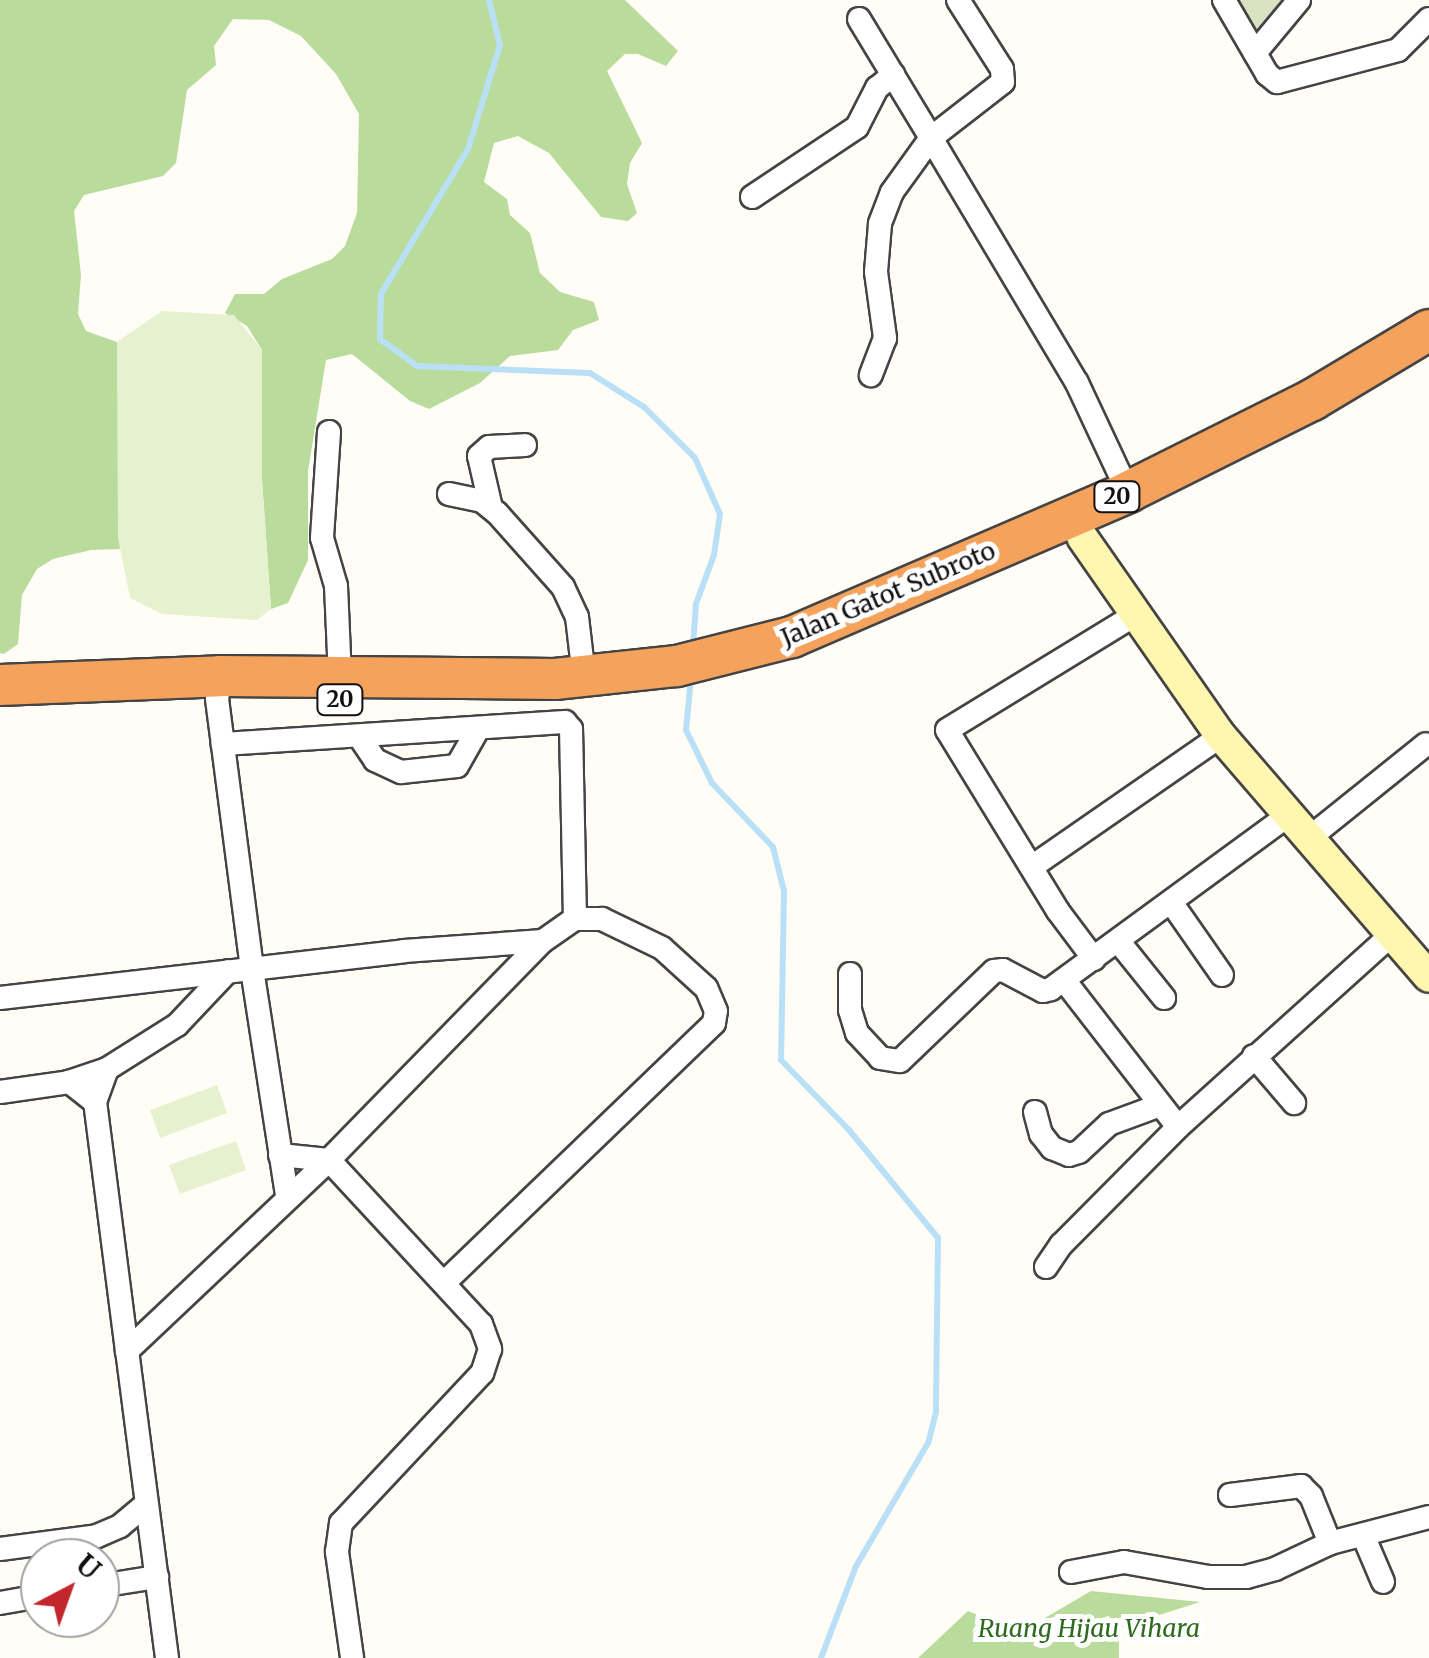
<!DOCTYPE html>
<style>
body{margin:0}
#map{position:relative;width:1429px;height:1658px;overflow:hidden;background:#fffdf5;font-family:Merriweather,serif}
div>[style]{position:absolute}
.forest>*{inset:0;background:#b9dc9c}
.cemetery>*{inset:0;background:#d9e3c4}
.pitch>*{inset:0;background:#e6f2cf}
.stream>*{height:6px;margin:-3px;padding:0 3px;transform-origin:3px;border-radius:3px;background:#b9e0f7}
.roads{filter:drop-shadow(2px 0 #444) drop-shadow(-2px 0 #444) drop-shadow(0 2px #444) drop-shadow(0 -2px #444)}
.street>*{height:22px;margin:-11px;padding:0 11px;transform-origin:11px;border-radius:11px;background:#fff}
.secondary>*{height:30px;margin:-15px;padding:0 15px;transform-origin:15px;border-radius:15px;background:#fff6b0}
.highway>*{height:40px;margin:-20px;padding:0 20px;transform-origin:20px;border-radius:20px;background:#f5a25d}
span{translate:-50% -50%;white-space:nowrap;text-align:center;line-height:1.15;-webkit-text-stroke:10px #fff;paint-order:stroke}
.shield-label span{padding:2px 8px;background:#fff;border:2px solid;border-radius:8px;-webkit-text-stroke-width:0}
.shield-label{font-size:22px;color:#111;font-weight:700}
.street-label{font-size:25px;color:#111}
.park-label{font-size:25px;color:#2f6b1f;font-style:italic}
.north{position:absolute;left:20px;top:1538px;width:100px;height:100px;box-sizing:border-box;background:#fff;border:2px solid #a0a0a0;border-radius:50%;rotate:41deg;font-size:28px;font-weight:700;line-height:40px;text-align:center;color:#111}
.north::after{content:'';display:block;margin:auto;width:35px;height:45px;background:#c4262e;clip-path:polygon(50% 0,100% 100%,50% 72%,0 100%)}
</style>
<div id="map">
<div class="forest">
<div style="clip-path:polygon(0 0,625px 0,678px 51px,666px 66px,638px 54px,625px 54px,607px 71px,642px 143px,630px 163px,627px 184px,637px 213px,628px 221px,601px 217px,549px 153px,518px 136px,494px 143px,484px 182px,507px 199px,510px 215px,530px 233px,540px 273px,560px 292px,594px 302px,599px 320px,573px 330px,558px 350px,510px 356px,480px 383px,429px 409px,410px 401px,352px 354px,326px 360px,308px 471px,308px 560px,288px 603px,271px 609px,262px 480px,262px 350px,247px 326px,225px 313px,235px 294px,264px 294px,282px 279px,332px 259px,345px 246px,357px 213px,359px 114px,336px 74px,301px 36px,269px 20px,233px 19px,214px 46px,216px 65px,187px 90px,176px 163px,163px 176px,84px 195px,74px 211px,81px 275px,78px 314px,86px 331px,117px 342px,120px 549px,91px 550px,53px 559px,37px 569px,22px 595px,18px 644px,4px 654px,0 653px)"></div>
<div style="clip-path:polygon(1091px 1591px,1200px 1602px,1119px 1628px,1119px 1658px,918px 1658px,968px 1611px,1021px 1632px)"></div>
</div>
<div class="cemetery">
<div style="clip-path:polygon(1237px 0,1292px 0,1258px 36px)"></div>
</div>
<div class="pitch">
<div style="clip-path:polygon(162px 311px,234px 315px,262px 350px,262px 480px,271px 609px,257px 620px,162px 614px,130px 598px,118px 538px,117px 342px)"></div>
<div style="clip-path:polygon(217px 1085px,227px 1113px,160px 1138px,150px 1110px)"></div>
<div style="clip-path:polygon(236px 1141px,246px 1170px,180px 1194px,169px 1165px)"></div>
</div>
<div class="stream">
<div style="left:489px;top:0;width:46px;rotate:76.3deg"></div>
<div style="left:500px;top:45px;width:109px;rotate:107.1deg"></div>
<div style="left:468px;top:149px;width:169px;rotate:121deg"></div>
<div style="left:381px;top:294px;width:45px;rotate:91.3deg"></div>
<div style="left:380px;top:339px;width:46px;rotate:36.1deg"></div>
<div style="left:417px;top:366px;width:173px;rotate:2.3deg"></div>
<div style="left:590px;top:373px;width:64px;rotate:32.2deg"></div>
<div style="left:644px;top:407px;width:72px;rotate:45deg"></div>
<div style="left:695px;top:458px;width:61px;rotate:65.9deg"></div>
<div style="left:720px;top:514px;width:41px;rotate:98.3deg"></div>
<div style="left:714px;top:555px;width:52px;rotate:110.2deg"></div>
<div style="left:696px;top:604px;width:41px;rotate:94.2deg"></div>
<div style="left:691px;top:678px;width:52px;rotate:95.5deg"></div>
<div style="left:686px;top:730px;width:59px;rotate:63.9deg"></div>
<div style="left:712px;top:783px;width:88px;rotate:46.4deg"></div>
<div style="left:773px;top:847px;width:45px;rotate:76deg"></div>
<div style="left:784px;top:891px;width:169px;rotate:91deg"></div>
<div style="left:781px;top:1060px;width:98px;rotate:45.8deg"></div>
<div style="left:849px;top:1130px;width:140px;rotate:50.5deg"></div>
<div style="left:938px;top:1238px;width:174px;rotate:90.7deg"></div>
<div style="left:936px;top:1412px;width:32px;rotate:104deg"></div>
<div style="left:928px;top:1443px;width:143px;rotate:120.3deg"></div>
<div style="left:856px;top:1566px;width:98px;rotate:110.8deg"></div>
</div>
<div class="roads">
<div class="street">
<div style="left:958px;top:0;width:82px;rotate:57.5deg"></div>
<div style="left:1002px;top:69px;width:13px;rotate:86deg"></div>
<div style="left:1003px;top:82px;width:91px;rotate:142.1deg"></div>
<div style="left:931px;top:138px;width:285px;rotate:59.2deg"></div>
<div style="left:1077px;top:383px;width:120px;rotate:64.9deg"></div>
<div style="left:1224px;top:0;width:86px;rotate:59.8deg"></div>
<div style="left:1267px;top:74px;width:13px;rotate:39deg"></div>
<div style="left:1277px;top:82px;width:125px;rotate:-14.8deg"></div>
<div style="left:1398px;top:50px;width:44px;rotate:-45deg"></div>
<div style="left:859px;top:19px;width:139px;rotate:58.8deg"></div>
<div style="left:931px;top:138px;width:67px;rotate:125.8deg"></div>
<div style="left:892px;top:192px;width:34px;rotate:111deg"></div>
<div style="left:880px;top:224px;width:48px;rotate:94.8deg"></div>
<div style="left:876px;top:272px;width:67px;rotate:82.2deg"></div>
<div style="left:885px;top:338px;width:40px;rotate:111deg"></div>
<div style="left:1255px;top:53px;width:69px;rotate:-50.3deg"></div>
<div style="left:752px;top:197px;width:126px;rotate:-33.7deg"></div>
<div style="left:857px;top:127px;width:44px;rotate:-62.9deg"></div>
<div style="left:877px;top:88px;width:21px;rotate:-39deg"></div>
<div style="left:329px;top:432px;width:106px;rotate:93.8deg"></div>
<div style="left:322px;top:538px;width:50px;rotate:73.7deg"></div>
<div style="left:336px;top:586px;width:92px;rotate:87.5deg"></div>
<div style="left:449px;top:494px;width:34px;rotate:12deg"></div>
<div style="left:482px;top:501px;width:19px;rotate:39deg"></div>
<div style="left:497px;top:513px;width:99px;rotate:48.3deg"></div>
<div style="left:563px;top:587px;width:33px;rotate:65deg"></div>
<div style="left:577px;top:617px;width:60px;rotate:83.3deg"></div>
<div style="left:491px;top:508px;width:53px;rotate:-103deg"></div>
<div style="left:479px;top:456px;width:13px;rotate:-42deg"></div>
<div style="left:489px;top:447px;width:36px;rotate:-3deg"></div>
<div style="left:220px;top:676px;width:23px;rotate:97deg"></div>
<div style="left:217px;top:699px;width:272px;rotate:82.6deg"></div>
<div style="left:252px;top:969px;width:230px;rotate:81.2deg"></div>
<div style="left:359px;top:736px;width:29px;rotate:56deg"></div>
<div style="left:375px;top:760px;width:29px;rotate:25deg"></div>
<div style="left:401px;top:772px;width:56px;rotate:-6.1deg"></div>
<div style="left:457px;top:766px;width:43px;rotate:-60.4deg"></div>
<div style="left:1308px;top:839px;width:151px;rotate:-38.8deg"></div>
<div style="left:1033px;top:866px;width:229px;rotate:-34.7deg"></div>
<div style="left:1171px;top:902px;width:89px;rotate:55.1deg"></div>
<div style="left:1119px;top:942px;width:72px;rotate:51.2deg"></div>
<div style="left:1094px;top:959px;width:60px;rotate:-126.9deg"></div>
<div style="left:1058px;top:911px;width:212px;rotate:-121.5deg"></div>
<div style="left:947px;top:730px;width:222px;rotate:-31.5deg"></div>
<div style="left:850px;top:974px;width:36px;rotate:90deg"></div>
<div style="left:850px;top:1010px;width:24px;rotate:73deg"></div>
<div style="left:857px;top:1033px;width:34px;rotate:47deg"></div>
<div style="left:880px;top:1058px;width:20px;rotate:9deg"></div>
<div style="left:900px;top:1061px;width:130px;rotate:-43.8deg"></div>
<div style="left:994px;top:971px;width:9px;rotate:-6deg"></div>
<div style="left:1003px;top:970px;width:45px;rotate:27.7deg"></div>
<div style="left:1043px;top:991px;width:8px;rotate:-14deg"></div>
<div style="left:1051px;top:989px;width:296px;rotate:-36.2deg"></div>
<div style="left:1064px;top:980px;width:186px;rotate:52.2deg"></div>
<div style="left:1178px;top:1127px;width:285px;rotate:-42deg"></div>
<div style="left:0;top:998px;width:407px;rotate:-6.6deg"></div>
<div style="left:404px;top:951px;width:139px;rotate:-4.1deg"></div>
<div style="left:543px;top:941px;width:39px;rotate:-35deg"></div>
<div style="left:575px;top:919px;width:190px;rotate:-91.2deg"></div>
<div style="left:571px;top:729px;width:9px;rotate:-131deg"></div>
<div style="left:565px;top:722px;width:343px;rotate:176.3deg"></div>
<div style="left:1254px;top:1056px;width:62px;rotate:49.6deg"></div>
<div style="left:0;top:1092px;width:70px;rotate:-8.2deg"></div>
<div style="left:95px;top:1102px;width:33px;rotate:-142deg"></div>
<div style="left:69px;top:1082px;width:40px;rotate:-18.9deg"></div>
<div style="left:1035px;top:1112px;width:23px;rotate:75deg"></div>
<div style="left:1041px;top:1134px;width:18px;rotate:52deg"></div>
<div style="left:1052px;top:1148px;width:18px;rotate:22deg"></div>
<div style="left:1069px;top:1155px;width:10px;rotate:-17deg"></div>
<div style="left:1079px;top:1152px;width:41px;rotate:-43deg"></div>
<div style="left:1109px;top:1124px;width:52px;rotate:-20.2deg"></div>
<div style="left:280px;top:1155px;width:49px;rotate:5.8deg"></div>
<div style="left:329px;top:1160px;width:224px;rotate:47.2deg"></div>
<div style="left:481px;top:1324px;width:27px;rotate:70deg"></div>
<div style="left:490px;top:1349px;width:25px;rotate:108deg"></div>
<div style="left:482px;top:1373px;width:206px;rotate:133.2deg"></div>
<div style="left:341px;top:1523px;width:29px;rotate:98deg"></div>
<div style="left:337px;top:1552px;width:107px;rotate:81.9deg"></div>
<div style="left:1046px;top:1267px;width:27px;rotate:-56deg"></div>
<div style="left:1061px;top:1245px;width:166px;rotate:-45.2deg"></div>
<div style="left:445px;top:1282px;width:373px;rotate:-43.9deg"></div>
<div style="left:714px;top:1023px;width:12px;rotate:-81deg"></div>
<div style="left:716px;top:1011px;width:25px;rotate:-113deg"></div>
<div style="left:706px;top:988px;width:59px;rotate:-137.7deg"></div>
<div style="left:662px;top:948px;width:67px;rotate:-154.2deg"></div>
<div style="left:602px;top:919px;width:27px;rotate:180deg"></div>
<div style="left:127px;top:1351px;width:251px;rotate:-97.3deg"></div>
<div style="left:95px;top:1102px;width:35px;rotate:-70deg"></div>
<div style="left:107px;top:1069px;width:83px;rotate:-32.2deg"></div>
<div style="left:177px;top:1025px;width:74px;rotate:-46.6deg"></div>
<div style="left:1230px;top:1495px;width:72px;rotate:-7.2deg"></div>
<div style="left:1301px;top:1486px;width:14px;rotate:45deg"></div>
<div style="left:1311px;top:1496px;width:51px;rotate:68deg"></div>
<div style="left:1330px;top:1543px;width:102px;rotate:-14.7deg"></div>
<div style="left:1363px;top:1535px;width:51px;rotate:66.9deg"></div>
<div style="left:0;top:1549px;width:98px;rotate:-7.6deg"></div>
<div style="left:97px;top:1536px;width:25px;rotate:-23deg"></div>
<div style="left:120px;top:1526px;width:34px;rotate:-40deg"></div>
<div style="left:1071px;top:1572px;width:54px;rotate:-10.7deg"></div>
<div style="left:1124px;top:1562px;width:85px;rotate:10.1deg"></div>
<div style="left:1208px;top:1577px;width:38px"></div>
<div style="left:1246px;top:1577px;width:30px;rotate:-15deg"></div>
<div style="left:1275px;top:1569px;width:61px;rotate:-25.3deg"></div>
<div style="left:100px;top:1586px;width:58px;rotate:-9deg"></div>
<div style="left:0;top:1603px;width:41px;rotate:-9.9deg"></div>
<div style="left:167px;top:1658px;width:310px;rotate:-97.4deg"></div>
<div style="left:127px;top:1351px;width:278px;rotate:-43.4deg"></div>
<div style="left:329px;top:1160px;width:306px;rotate:-45.7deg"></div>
</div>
<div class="secondary">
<div style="left:1082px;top:537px;width:243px;rotate:55.1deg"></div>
<div style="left:1221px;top:736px;width:318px;rotate:49.2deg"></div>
</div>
<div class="highway">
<div style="left:0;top:685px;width:220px;rotate:-2.3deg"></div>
<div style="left:220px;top:676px;width:335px;rotate:0.5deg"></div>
<div style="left:555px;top:679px;width:123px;rotate:-6.1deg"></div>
<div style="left:677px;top:666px;width:119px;rotate:-14.2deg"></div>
<div style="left:792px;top:637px;width:366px;rotate:-23.3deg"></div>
<div style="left:1128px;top:492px;width:206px;rotate:-26.6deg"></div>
<div style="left:1312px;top:400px;width:136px;rotate:-30.9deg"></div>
</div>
</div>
<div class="shield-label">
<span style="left:1117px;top:497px">20</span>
<span style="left:340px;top:700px">20</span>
</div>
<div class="street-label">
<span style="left:888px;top:594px;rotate:-23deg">Jalan Gatot Subroto</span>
</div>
<div class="park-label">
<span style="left:1089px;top:1628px">Ruang Hijau Vihara</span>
</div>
<div class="north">U</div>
</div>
